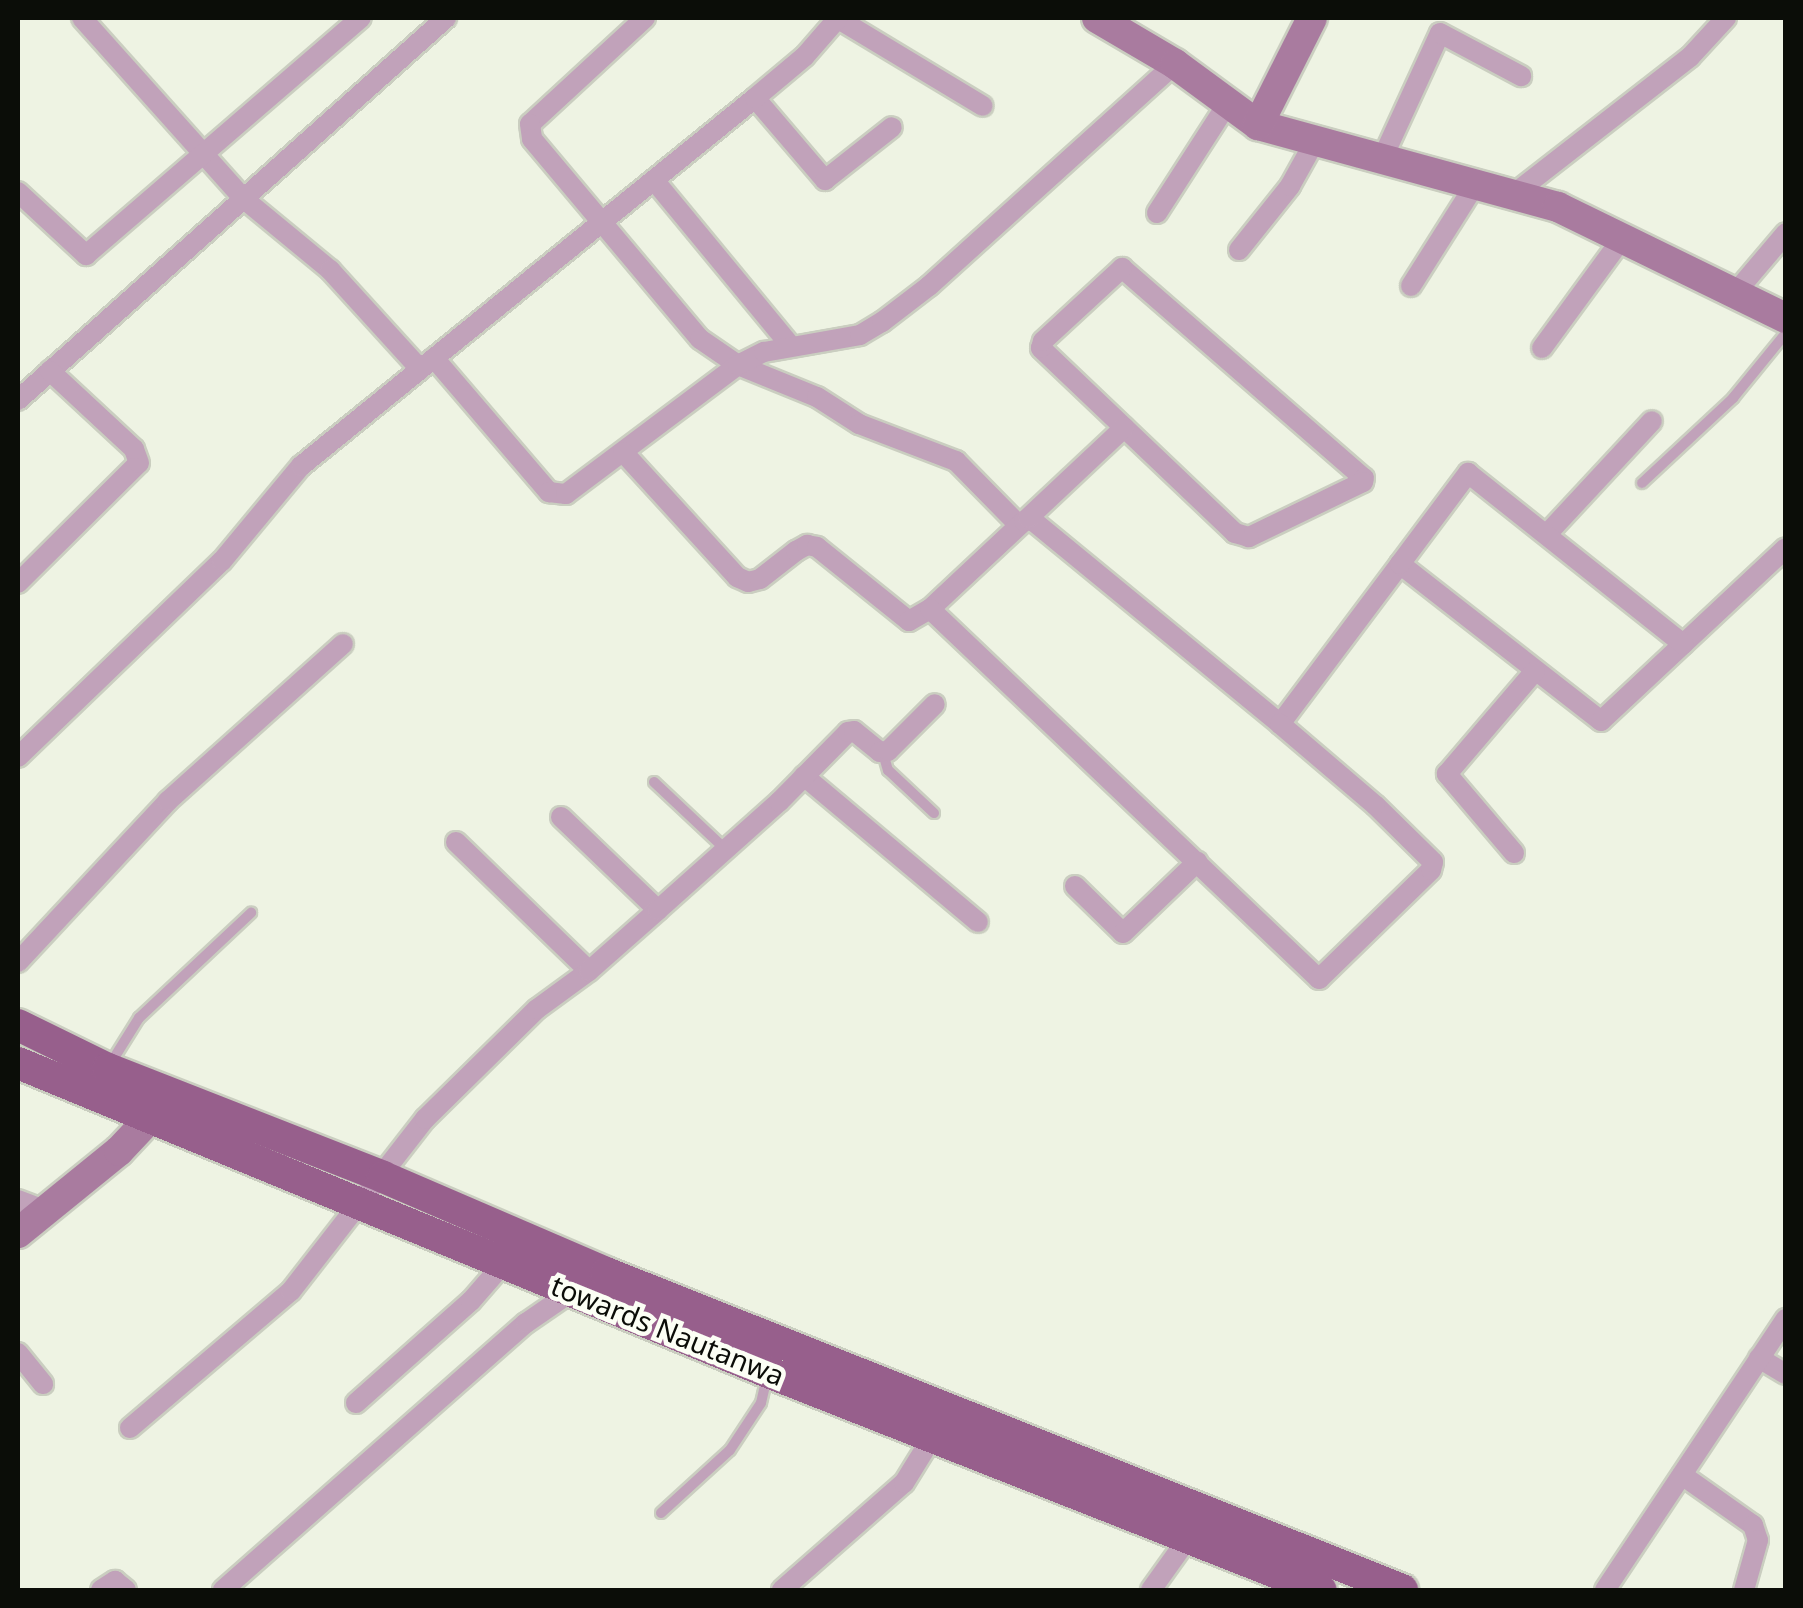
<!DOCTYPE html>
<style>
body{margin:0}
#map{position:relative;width:1803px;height:1608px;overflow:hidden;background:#eef3e3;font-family:"Noto Sans",sans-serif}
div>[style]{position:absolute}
.roads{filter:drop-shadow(2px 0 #cacec0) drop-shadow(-2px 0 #cacec0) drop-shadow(0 2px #cacec0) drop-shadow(0 -2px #cacec0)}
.lane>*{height:10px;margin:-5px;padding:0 5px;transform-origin:5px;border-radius:5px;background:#c1a2ba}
.street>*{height:20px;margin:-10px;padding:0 10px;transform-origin:10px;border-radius:10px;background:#c1a2ba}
.secondary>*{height:30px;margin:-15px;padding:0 15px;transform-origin:15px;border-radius:15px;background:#a97b9f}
.primary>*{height:32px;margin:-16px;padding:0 16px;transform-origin:16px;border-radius:16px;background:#975f8c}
span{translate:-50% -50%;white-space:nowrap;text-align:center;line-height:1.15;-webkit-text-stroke:9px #fcfff5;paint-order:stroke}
.street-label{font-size:28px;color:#0b0d08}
.frame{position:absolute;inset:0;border:20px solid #0b0d08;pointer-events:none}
</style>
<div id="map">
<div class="roads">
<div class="lane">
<div style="left:1642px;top:483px;width:125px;rotate:-43deg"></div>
<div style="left:1733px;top:398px;width:84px;rotate:-50.8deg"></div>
<div style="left:883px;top:753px;width:18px;rotate:74deg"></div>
<div style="left:888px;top:770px;width:63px;rotate:43.1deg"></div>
<div style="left:654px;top:782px;width:98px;rotate:43.3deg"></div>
<div style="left:109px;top:1066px;width:57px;rotate:-58deg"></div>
<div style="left:139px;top:1018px;width:154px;rotate:-43.2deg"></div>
<div style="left:661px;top:1513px;width:93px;rotate:-42.4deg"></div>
<div style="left:730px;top:1450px;width:56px;rotate:-56.6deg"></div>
<div style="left:761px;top:1403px;width:26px;rotate:-77deg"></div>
</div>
<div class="street">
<div style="left:82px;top:18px;width:243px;rotate:48.2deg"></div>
<div style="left:244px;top:199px;width:112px;rotate:39.5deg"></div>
<div style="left:330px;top:270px;width:134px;rotate:47.7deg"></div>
<div style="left:645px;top:18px;width:156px;rotate:137.3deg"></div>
<div style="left:530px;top:124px;width:15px;rotate:82deg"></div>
<div style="left:532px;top:139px;width:261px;rotate:50deg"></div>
<div style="left:700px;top:339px;width:46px;rotate:34.4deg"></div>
<div style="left:738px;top:365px;width:85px;rotate:22.1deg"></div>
<div style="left:817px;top:397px;width:50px;rotate:32.7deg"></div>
<div style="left:859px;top:424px;width:104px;rotate:20.9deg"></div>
<div style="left:956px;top:461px;width:90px;rotate:45.5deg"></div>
<div style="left:837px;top:18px;width:170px;rotate:31.1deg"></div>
<div style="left:755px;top:98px;width:108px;rotate:49.5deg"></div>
<div style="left:825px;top:180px;width:85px;rotate:-38.3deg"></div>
<div style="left:1383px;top:157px;width:136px;rotate:-65.3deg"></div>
<div style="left:1440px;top:33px;width:92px;rotate:28deg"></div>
<div style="left:654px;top:180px;width:214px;rotate:50.5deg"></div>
<div style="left:18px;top:192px;width:93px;rotate:42.8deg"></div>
<div style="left:86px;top:255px;width:363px;rotate:-40.8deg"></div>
<div style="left:1514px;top:194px;width:223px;rotate:-37.9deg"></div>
<div style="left:1690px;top:57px;width:53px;rotate:-47.3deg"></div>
<div style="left:1157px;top:213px;width:131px;rotate:-57.2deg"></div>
<div style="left:1239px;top:250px;width:82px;rotate:-51.4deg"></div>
<div style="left:1290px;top:186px;width:51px;rotate:-60.9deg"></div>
<div style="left:1122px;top:268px;width:320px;rotate:41deg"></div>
<div style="left:1364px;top:478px;width:4px;rotate:104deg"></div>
<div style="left:1363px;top:482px;width:127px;rotate:154.2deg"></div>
<div style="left:1249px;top:537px;width:15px;rotate:-164deg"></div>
<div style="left:1235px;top:533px;width:268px;rotate:-136.4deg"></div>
<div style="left:1041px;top:348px;width:7px;rotate:-74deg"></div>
<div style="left:1043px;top:341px;width:108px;rotate:-42.7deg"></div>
<div style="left:1411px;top:286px;width:122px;rotate:-57.7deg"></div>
<div style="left:1736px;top:292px;width:77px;rotate:-49.7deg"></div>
<div style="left:1542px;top:348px;width:139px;rotate:-53.8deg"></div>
<div style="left:434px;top:358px;width:177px;rotate:49.4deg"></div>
<div style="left:549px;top:492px;width:17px;rotate:7deg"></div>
<div style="left:566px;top:494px;width:215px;rotate:-36.9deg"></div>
<div style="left:738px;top:365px;width:29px;rotate:-27deg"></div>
<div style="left:764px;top:352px;width:97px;rotate:-10deg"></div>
<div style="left:860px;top:335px;width:26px;rotate:-31deg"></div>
<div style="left:882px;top:322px;width:59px;rotate:-37.5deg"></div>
<div style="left:929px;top:286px;width:331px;rotate:-42.1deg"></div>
<div style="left:18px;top:400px;width:574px;rotate:-41.75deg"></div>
<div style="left:623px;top:452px;width:169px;rotate:47.6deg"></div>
<div style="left:737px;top:577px;width:12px;rotate:24deg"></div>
<div style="left:748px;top:582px;width:12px;rotate:-14deg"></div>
<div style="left:760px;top:579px;width:46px;rotate:-37.9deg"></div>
<div style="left:796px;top:551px;width:13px;rotate:-29deg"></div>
<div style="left:807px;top:545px;width:10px;rotate:11deg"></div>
<div style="left:817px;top:547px;width:118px;rotate:38.8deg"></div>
<div style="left:909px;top:621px;width:24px;rotate:-30deg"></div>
<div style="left:930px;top:609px;width:129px;rotate:-43.1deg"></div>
<div style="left:1024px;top:521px;width:8px;rotate:-7deg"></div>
<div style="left:1032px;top:520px;width:321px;rotate:39.4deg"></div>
<div style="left:1280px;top:724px;width:200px;rotate:-53.1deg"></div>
<div style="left:1400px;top:564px;width:255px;rotate:38deg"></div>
<div style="left:1601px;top:721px;width:253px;rotate:-43.1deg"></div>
<div style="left:1028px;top:518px;width:132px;rotate:-43.2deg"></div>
<div style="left:1547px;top:534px;width:154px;rotate:-47.1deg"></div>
<div style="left:1400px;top:564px;width:114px;rotate:-53.2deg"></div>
<div style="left:1468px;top:473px;width:275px;rotate:38.5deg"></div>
<div style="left:18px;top:583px;width:170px;rotate:-44.8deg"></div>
<div style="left:139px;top:463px;width:15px;rotate:-110deg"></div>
<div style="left:134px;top:449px;width:115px;rotate:-137.1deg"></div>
<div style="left:930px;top:609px;width:537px;rotate:43.57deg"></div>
<div style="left:1319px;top:979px;width:156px;rotate:-44.2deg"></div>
<div style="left:1431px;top:870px;width:8px;rotate:-76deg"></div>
<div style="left:1433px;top:862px;width:81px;rotate:-135.5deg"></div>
<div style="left:1375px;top:805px;width:125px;rotate:-139.5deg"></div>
<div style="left:18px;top:757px;width:283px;rotate:-43.9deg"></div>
<div style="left:222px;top:561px;width:124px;rotate:-50.3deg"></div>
<div style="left:301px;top:466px;width:584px;rotate:-39.03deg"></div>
<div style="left:755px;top:98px;width:65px;rotate:-40deg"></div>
<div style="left:805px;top:56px;width:50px;rotate:-49deg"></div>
<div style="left:804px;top:776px;width:227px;rotate:40deg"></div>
<div style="left:561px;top:817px;width:134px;rotate:43.8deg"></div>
<div style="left:456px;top:842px;width:185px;rotate:44.1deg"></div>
<div style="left:1514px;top:853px;width:104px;rotate:-130.3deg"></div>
<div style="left:1447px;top:774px;width:135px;rotate:-49.5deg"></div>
<div style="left:1075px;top:886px;width:67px;rotate:44.4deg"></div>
<div style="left:1123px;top:933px;width:103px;rotate:-43.8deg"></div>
<div style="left:18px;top:962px;width:220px;rotate:-47deg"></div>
<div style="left:168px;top:801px;width:235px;rotate:-41.9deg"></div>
<div style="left:18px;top:1200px;width:31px;rotate:21deg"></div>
<div style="left:18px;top:1353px;width:40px;rotate:51deg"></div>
<div style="left:1759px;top:1358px;width:31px;rotate:31deg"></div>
<div style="left:356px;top:1403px;width:154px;rotate:-41.6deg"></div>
<div style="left:471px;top:1301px;width:50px;rotate:-49deg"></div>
<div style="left:130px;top:1428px;width:211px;rotate:-40.4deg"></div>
<div style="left:291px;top:1291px;width:218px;rotate:-52.1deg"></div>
<div style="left:425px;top:1119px;width:157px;rotate:-44.5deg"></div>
<div style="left:537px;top:1009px;width:64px;rotate:-36.2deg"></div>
<div style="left:589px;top:971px;width:92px;rotate:-41.5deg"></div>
<div style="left:658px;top:910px;width:162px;rotate:-41.8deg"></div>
<div style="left:779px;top:802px;width:98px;rotate:-45.4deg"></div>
<div style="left:848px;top:732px;width:6px;rotate:-9deg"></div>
<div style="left:854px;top:731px;width:33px;rotate:39deg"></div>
<div style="left:880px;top:752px;width:8px;rotate:-7deg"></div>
<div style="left:888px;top:751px;width:66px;rotate:-45deg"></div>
<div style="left:1682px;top:1475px;width:87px;rotate:35.2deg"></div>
<div style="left:1753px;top:1525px;width:16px;rotate:72deg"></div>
<div style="left:1758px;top:1540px;width:52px;rotate:105.6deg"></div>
<div style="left:101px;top:1590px;width:17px;rotate:-33deg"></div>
<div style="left:115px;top:1581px;width:14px;rotate:39deg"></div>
<div style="left:223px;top:1590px;width:404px;rotate:-41.4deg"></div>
<div style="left:526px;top:1323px;width:58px;rotate:-34.5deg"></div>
<div style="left:782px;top:1590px;width:162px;rotate:-41.3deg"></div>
<div style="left:904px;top:1483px;width:55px;rotate:-58.3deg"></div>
<div style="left:1151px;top:1590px;width:65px;rotate:-54.4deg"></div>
<div style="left:1605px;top:1590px;width:326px;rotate:-56.3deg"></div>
</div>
<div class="secondary">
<div style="left:1097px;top:18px;width:91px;rotate:30.5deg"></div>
<div style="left:1175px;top:64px;width:103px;rotate:36.3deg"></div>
<div style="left:1258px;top:125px;width:311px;rotate:15.3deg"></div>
<div style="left:1558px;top:207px;width:254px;rotate:26deg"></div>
<div style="left:1258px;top:125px;width:120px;rotate:-63.2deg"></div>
<div style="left:18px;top:1233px;width:130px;rotate:-39.1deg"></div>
<div style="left:119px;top:1151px;width:48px;rotate:-46.7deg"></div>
<div style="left:152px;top:1116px;width:19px;rotate:-69deg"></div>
</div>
<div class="primary">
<div style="left:18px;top:1025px;width:100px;rotate:26.1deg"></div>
<div style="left:108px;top:1069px;width:295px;rotate:21.4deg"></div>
<div style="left:383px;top:1177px;width:243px;rotate:23.3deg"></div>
<div style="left:606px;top:1273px;width:857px;rotate:21.71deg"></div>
<div style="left:18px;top:1063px;width:811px;rotate:22.39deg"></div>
<div style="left:768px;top:1372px;width:594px;rotate:21.52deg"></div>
</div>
</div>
<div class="street-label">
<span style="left:668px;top:1330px;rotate:22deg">towards Nautanwa</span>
</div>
<div class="frame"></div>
</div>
